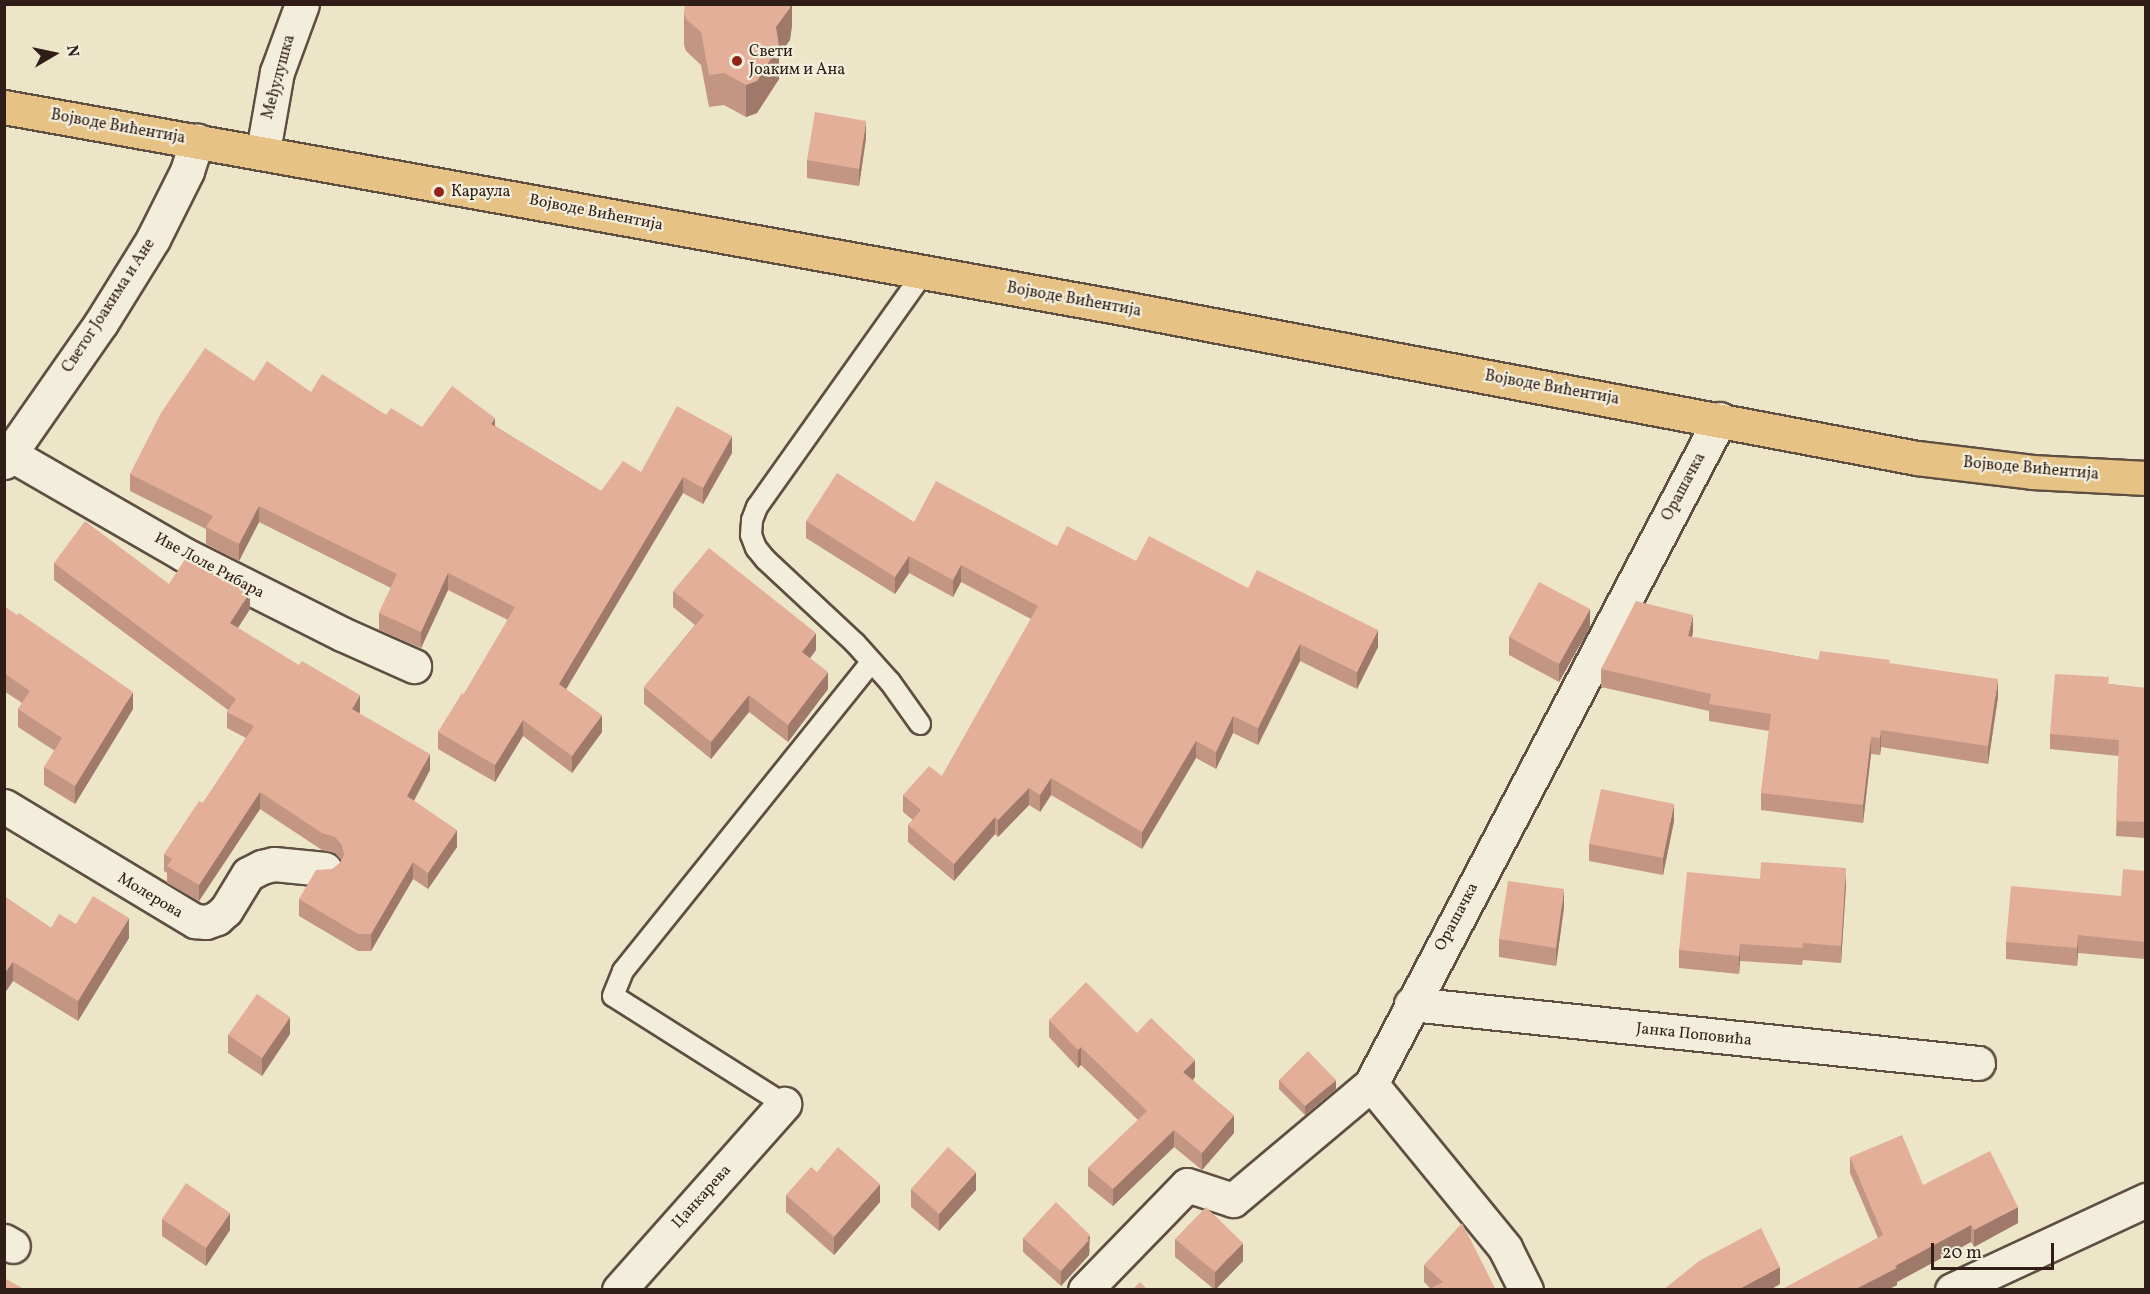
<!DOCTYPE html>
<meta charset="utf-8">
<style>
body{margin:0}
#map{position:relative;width:2150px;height:1294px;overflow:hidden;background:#ede5c8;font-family:Vollkorn,serif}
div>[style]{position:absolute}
.roads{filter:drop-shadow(2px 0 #5f4f43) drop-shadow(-2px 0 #5f4f43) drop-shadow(0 2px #5f4f43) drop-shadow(0 -2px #5f4f43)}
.service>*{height:20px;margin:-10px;padding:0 10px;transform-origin:10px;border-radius:10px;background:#f3eedb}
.minor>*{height:33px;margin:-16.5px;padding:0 16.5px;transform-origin:16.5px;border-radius:16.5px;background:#f3eedb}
.tertiary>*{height:33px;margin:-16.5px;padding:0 16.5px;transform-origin:16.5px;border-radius:16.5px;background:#f3eedb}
.primary>*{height:33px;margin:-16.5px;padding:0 16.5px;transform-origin:16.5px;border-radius:16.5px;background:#e6c284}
.wall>*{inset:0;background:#c39684}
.shaded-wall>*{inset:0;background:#9f7a6b}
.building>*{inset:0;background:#e3af99}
.dots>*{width:16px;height:16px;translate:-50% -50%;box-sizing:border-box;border:3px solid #f3eedb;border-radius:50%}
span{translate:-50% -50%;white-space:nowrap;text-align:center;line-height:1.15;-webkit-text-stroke:4.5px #f3eedb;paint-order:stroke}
.poi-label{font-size:16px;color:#301d17}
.left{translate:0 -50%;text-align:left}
.street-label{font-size:16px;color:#301d17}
.frame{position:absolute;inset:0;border:6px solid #301d17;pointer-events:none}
.north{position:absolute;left:24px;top:24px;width:60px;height:60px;-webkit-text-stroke:4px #f3eedb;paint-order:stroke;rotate:81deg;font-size:16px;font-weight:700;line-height:24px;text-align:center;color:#301d17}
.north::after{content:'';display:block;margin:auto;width:21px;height:27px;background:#301d17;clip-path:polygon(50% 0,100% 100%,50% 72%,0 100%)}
.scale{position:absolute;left:1931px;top:1243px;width:123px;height:27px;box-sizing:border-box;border:3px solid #301d17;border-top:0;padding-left:8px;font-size:18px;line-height:21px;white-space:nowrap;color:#301d17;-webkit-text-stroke:4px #f3eedb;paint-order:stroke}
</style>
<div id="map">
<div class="roads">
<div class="service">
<div style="left:920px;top:724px;width:52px;rotate:-125.5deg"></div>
<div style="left:890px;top:682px;width:52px;rotate:-131.9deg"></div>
<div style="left:855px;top:643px;width:123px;rotate:-137deg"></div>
<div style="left:765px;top:559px;width:14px;rotate:-129deg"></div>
<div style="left:756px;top:548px;width:14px;rotate:-111deg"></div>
<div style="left:751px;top:535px;width:15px;rotate:-86deg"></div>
<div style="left:752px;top:520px;width:14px;rotate:-69deg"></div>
<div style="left:757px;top:507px;width:288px;rotate:-54.6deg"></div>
<div style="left:784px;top:1104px;width:202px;rotate:-147.7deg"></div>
<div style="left:613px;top:996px;width:27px;rotate:-68deg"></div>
<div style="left:623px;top:971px;width:396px;rotate:-51.2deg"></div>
</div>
<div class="minor">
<div style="left:10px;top:454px;width:200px;rotate:30deg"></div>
<div style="left:183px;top:554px;width:178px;rotate:26.7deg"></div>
<div style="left:342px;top:634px;width:79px;rotate:24deg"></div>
<div style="left:4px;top:462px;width:169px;rotate:-55.1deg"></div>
<div style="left:101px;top:323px;width:99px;rotate:-58.2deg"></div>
<div style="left:153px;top:239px;width:76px;rotate:-63.4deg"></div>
<div style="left:187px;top:171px;width:32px;rotate:-72deg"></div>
<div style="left:4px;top:806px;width:223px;rotate:31.1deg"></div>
<div style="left:195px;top:921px;width:11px;rotate:5deg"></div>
<div style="left:206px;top:922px;width:12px;rotate:-20deg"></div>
<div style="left:217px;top:918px;width:12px;rotate:-42deg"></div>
<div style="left:226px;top:910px;width:42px;rotate:-58.6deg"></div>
<div style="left:248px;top:874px;width:16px;rotate:-27deg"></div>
<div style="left:262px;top:867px;width:12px;rotate:-14deg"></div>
<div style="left:274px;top:864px;width:51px;rotate:5.6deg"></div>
<div style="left:1411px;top:1004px;width:570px;rotate:5.94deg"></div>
<div style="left:1371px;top:1084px;width:212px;rotate:50.7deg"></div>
<div style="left:1505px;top:1248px;width:47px;rotate:63.4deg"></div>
<div style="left:4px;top:1241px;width:10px;rotate:29deg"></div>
<div style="left:619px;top:1290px;width:249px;rotate:-48.4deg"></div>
<div style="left:1085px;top:1290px;width:146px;rotate:-45.8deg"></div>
<div style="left:1187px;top:1185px;width:48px;rotate:18.1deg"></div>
<div style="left:1233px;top:1200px;width:180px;rotate:-40deg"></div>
<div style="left:1371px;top:1084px;width:751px;rotate:-62.31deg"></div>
<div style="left:1952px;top:1290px;width:214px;rotate:-24.9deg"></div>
</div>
<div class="tertiary">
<div style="left:263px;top:151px;width:80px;rotate:-80deg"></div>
<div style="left:277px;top:72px;width:72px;rotate:-69.8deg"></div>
</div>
<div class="primary">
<div style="left:4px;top:107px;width:1121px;rotate:10.18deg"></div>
<div style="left:1107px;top:305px;width:824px;rotate:10.7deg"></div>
<div style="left:1917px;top:458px;width:116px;rotate:6.9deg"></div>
<div style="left:2032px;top:472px;width:114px;rotate:3deg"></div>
</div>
</div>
<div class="wall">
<div style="clip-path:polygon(792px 4px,792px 25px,790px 40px,779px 55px,779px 79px,757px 113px,746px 117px,724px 105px,709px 107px,701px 65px,686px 51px,684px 45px,684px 13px)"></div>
<div style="clip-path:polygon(866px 138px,859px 186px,807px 178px,807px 160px)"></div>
<div style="clip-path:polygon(254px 381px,311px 392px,422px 427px,495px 426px,601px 491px,641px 472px,732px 453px,703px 504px,683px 493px,566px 689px,602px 732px,572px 773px,523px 736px,495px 782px,438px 749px,438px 732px,464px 694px,508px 620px,448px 590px,421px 648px,379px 630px,379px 613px,391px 588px,259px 522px,239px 561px,206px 544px,206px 529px,130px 491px,130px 474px)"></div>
<div style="clip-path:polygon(806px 521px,914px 522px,1057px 546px,1136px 561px,1248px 588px,1378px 647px,1357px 689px,1300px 661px,1258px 745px,1233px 733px,1216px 769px,1196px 758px,1142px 849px,1051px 795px,1040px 812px,1029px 805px,998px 837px,995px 834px,954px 881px,908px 842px,908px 825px,913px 820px,903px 812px,903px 795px,942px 776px,1031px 619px,961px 582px,953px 597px,909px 573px,895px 594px,806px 538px)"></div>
<div style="clip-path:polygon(54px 563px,169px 584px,250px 609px,238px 628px,360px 712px,359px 713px,430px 770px,414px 801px,457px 847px,428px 889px,413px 879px,371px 951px,358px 951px,299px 916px,299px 899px,340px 863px,341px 860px,335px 853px,322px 850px,260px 809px,199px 901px,167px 883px,167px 873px,164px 871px,164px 854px,203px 803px,246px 738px,227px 728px,227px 712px,228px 710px,54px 580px)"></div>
<div style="clip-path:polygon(673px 591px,816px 650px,810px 658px,828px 689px,788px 742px,749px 712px,711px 759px,644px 704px,644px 687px,695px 625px,673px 607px)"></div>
<div style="clip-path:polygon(4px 606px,133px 709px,75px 804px,44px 785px,44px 767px,55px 751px,18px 727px,18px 709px,22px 703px,4px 691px)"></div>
<div style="clip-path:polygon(1590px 627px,1559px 682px,1509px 655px,1509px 637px)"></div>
<div style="clip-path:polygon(1693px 632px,1692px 637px,1818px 660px,1890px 664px,1998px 697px,1988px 764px,1881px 747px,1880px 755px,1871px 754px,1863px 823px,1761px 810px,1761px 793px,1769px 731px,1709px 721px,1709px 711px,1601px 687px,1601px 669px)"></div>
<div style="clip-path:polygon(2109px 684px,2145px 688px,2145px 838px,2116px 836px,2119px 756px,2050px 749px,2050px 734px)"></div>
<div style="clip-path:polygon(1674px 821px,1663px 875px,1589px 861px,1589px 844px)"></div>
<div style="clip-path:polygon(2145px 871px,2145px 959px,2078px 953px,2077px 966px,2006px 959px,2006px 942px,2121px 896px)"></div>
<div style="clip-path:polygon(1760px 879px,1846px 885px,1841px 963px,1803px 960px,1802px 965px,1740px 961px,1739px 974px,1679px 968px,1679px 950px)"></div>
<div style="clip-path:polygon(4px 896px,51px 928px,76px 924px,129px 938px,78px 1021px,13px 981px,4px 994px)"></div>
<div style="clip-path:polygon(1564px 907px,1556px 966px,1499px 957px,1499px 939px)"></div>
<div style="clip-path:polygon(1049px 1020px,1137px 1033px,1195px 1077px,1193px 1080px,1234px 1133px,1202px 1170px,1174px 1147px,1113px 1206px,1088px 1186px,1088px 1168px,1138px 1120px,1081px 1065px,1078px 1068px,1049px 1037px)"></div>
<div style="clip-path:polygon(290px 1034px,262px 1076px,228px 1053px,228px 1035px)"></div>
<div style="clip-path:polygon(1279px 1080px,1336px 1089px,1305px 1115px,1279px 1089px)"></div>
<div style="clip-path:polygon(1850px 1157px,1923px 1185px,2018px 1223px,1974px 1247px,1971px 1242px,1897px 1282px,1897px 1285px,1887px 1290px,1781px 1290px,1878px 1238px,1850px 1173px)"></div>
<div style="clip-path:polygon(911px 1189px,976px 1190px,939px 1231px,911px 1207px)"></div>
<div style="clip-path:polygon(786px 1195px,880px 1202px,834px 1255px,786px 1212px)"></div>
<div style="clip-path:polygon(162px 1219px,230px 1230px,206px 1266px,162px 1236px)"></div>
<div style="clip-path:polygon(1023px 1238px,1090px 1249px,1089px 1255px,1061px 1286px,1023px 1252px)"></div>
<div style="clip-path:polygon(1175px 1239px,1243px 1261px,1215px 1290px,1175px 1257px)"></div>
<div style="clip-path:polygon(1424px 1265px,1496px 1290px,1430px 1288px,1424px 1282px)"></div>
</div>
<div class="shaded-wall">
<div style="clip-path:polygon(790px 4px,792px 4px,792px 25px,790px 40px,779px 55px,779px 79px,757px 113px,746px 117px,746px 85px,776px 27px)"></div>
<div style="clip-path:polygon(866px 121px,866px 138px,859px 186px,859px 169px)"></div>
<div style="clip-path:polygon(495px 418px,495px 435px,491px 424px)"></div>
<div style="clip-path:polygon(732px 436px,732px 453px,703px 504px,703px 488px)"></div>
<div style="clip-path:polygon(683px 477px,683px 493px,559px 701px,559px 684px)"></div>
<div style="clip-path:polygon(259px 506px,259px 522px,239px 561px,239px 544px)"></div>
<div style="clip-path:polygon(909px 556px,909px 573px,895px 594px,895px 577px)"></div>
<div style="clip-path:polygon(961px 565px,961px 582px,953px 597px,953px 580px)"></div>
<div style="clip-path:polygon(448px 573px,448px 590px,421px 648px,421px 632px)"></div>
<div style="clip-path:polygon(250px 592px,250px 609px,230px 640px,230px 623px)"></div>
<div style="clip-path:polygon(1590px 609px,1590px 627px,1559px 682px,1559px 664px)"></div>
<div style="clip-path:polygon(1693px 615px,1693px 632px,1688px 654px,1688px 636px)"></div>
<div style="clip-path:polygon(1378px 630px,1378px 647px,1357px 689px,1357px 672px)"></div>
<div style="clip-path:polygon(816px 633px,816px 650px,802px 669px,802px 652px)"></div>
<div style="clip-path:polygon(1300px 644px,1300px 661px,1258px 745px,1258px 728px)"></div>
<div style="clip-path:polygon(828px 672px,828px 689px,788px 742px,788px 725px)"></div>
<div style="clip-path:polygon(1998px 679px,1998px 697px,1988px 764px,1988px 746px)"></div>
<div style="clip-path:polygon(133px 692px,133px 709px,75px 804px,75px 786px)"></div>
<div style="clip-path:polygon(360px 695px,360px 712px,352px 726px,352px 709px)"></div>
<div style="clip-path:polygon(749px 695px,749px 712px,711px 759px,711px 742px)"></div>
<div style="clip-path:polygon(602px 715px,602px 732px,572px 773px,572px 756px)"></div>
<div style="clip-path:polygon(1233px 716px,1233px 733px,1216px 769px,1216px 752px)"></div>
<div style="clip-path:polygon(523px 720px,523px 736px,495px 782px,495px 765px)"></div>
<div style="clip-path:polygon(1881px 730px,1881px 747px,1880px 755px,1880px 738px)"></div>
<div style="clip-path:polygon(1871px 737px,1871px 754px,1863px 823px,1863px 805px)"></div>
<div style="clip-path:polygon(1196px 741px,1196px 758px,1142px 849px,1142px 832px)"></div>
<div style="clip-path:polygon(430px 754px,430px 770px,407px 813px,407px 796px)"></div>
<div style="clip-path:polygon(1051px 778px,1051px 795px,1040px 812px,1040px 795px)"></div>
<div style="clip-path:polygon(1029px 788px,1029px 805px,998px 837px,998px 820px)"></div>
<div style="clip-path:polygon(260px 792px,260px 809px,199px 901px,199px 885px)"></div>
<div style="clip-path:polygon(1674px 804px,1674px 821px,1663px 875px,1663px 858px)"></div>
<div style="clip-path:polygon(995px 817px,995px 834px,954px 881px,954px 864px)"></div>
<div style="clip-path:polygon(457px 830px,457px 847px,428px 889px,428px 873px)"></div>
<div style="clip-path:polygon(413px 862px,413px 879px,371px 951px,371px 934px)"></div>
<div style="clip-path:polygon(1846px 868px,1846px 885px,1841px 963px,1841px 946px)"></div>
<div style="clip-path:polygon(1564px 889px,1564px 907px,1556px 966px,1556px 948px)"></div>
<div style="clip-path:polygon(129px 918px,129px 938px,78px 1021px,78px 1001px)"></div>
<div style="clip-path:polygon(2078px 935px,2078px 953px,2077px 966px,2077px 948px)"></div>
<div style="clip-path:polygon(1740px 944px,1740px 961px,1739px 974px,1739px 956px)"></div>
<div style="clip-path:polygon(13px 962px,13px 981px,4px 994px,4px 974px)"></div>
<div style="clip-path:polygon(290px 1017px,290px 1034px,262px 1076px,262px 1058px)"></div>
<div style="clip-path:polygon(1081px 1047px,1081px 1065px,1078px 1068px,1078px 1050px)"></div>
<div style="clip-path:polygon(1195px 1060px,1195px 1077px,1183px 1090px,1183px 1072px)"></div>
<div style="clip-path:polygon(1336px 1080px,1336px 1089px,1305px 1115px,1305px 1106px)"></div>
<div style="clip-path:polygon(6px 1108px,6px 1128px,4px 1131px,4px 1112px)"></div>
<div style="clip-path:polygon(1234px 1115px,1234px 1133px,1202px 1170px,1202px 1153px)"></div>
<div style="clip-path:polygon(1174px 1130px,1174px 1147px,1113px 1206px,1113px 1189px)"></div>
<div style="clip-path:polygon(976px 1172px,976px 1190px,939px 1231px,939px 1214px)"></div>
<div style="clip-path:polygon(880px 1184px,880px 1202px,834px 1255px,834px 1237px)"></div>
<div style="clip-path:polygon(2018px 1207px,2018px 1223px,1974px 1247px,1974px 1230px)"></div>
<div style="clip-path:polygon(230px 1213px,230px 1230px,206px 1266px,206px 1248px)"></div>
<div style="clip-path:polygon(1971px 1225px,1971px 1242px,1897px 1282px,1897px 1285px,1887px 1290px,1854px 1290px,1895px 1266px)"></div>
<div style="clip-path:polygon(1090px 1235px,1089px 1255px,1061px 1286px,1061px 1271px)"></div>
<div style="clip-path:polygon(1243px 1243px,1243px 1261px,1215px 1290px,1215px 1272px)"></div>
<div style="clip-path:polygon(1780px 1267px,1780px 1284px,1770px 1290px,1737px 1290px)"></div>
</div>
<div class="building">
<div style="clip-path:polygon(685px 4px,790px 4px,790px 8px,776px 27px,779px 46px,757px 81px,746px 85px,724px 73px,709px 75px,701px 32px,686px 19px,684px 13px)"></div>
<div style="clip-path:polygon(815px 112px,866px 121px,859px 169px,807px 160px)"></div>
<div style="clip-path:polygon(205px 348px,254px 381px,267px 361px,311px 392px,322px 374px,386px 415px,391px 408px,422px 427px,452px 386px,495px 418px,491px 424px,601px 491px,623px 461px,641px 472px,677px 406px,732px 436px,703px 488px,683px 477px,559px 684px,602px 715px,572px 756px,523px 720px,495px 765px,438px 732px,462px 693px,464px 694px,515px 607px,448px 573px,421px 632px,379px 613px,397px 574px,259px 506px,239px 544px,206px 527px,213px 516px,130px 474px,161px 413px)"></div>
<div style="clip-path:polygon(837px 473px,914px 522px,936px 481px,1057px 546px,1067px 526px,1136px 561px,1149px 536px,1248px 588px,1257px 570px,1378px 630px,1357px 672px,1300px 644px,1258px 728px,1233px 716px,1216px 752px,1196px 741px,1142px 832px,1051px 778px,1040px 795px,1029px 788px,998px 820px,995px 817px,954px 864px,908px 825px,921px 810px,903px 795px,929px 766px,942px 776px,1038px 606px,961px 565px,953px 580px,909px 556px,895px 577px,806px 521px)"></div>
<div style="clip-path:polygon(85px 521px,169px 584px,185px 559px,250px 592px,230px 623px,299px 665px,302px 661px,360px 695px,352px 709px,430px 754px,407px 796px,457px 830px,428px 873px,413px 862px,371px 934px,358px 934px,299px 899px,316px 870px,332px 869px,340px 863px,344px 855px,342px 845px,335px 837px,322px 833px,260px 792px,199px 885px,167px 866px,172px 859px,164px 854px,199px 801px,203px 803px,254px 726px,227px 712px,236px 699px,54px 563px)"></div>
<div style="clip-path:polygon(709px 548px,816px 633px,802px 652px,828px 672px,788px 725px,749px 695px,711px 742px,644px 687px,704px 615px,673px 591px)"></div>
<div style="clip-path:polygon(1539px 582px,1590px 609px,1559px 664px,1509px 637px)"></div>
<div style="clip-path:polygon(1636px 601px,1693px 615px,1688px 636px,1818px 660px,1820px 651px,1890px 660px,1889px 663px,1998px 679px,1988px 746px,1881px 730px,1880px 738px,1871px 737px,1863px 805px,1761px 793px,1771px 714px,1709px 704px,1711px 694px,1601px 669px)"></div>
<div style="clip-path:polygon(4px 606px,17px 615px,19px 613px,133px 692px,75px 786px,44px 767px,62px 738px,18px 709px,30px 691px,4px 673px)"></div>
<div style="clip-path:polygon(2055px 674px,2109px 677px,2108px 684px,2145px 688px,2145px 822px,2116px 821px,2119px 740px,2050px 734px)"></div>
<div style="clip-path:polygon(1601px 789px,1674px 804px,1663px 858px,1589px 844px)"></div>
<div style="clip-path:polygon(1761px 862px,1846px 868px,1841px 946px,1803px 943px,1802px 948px,1740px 944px,1739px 956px,1679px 950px,1687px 872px,1760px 879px)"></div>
<div style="clip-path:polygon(2123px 869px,2145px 871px,2145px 942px,2078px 935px,2077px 948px,2006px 942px,2011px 886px,2121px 896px)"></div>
<div style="clip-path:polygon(1508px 881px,1564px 889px,1556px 948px,1499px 939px)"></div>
<div style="clip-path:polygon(4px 896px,51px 928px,59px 914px,76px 924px,93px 896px,129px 918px,78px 1001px,13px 962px,4px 974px)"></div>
<div style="clip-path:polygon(1086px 982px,1137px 1033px,1151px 1018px,1195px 1060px,1183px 1072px,1234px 1115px,1202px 1153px,1174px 1130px,1113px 1189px,1088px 1168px,1147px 1111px,1081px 1047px,1078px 1050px,1049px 1020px)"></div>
<div style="clip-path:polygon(257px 994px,290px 1017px,262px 1058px,228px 1035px)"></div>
<div style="clip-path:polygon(1308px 1051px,1336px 1080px,1305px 1106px,1279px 1080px)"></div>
<div style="clip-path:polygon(1902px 1135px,1923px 1185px,1990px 1151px,2018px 1207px,1974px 1230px,1971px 1225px,1895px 1266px,1897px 1268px,1854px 1290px,1781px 1290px,1883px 1235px,1850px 1157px)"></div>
<div style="clip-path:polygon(838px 1147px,880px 1184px,834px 1237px,786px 1195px,811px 1167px,817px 1172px)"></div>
<div style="clip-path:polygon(948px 1147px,976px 1172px,939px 1214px,911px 1189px)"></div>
<div style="clip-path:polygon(186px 1183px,230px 1213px,206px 1248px,162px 1219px)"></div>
<div style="clip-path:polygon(1056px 1202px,1090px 1235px,1087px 1238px,1089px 1240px,1061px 1271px,1023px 1238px)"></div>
<div style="clip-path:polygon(1206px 1207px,1243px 1243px,1215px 1272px,1175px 1239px)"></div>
<div style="clip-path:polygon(1462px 1223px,1496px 1290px,1428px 1290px,1443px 1282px,1424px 1265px)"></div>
<div style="clip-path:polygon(1761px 1228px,1780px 1267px,1737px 1290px,1663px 1290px,1699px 1261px)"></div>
<div style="clip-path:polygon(4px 1278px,26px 1290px,4px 1290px)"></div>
<div style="clip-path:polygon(1140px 1282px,1148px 1290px,1132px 1290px)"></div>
</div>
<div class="dots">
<div style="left:737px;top:61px;background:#8f2418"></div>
<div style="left:439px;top:192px;background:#8f2418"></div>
</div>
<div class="poi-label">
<span class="left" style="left:749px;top:61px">Свети<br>Јоаким и Ана</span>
<span class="left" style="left:451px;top:192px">Караула</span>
</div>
<div class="street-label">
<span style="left:279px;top:77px;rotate:-75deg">Међулушка</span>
<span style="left:118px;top:127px;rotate:10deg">Војводе Вићентија</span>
<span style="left:596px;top:213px;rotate:11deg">Војводе Вићентија</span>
<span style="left:1074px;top:300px;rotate:10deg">Војводе Вићентија</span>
<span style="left:109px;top:306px;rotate:-57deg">Светог Јоакима и Ане</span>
<span style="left:1552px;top:388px;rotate:10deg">Војводе Вићентија</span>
<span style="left:2031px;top:469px;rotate:5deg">Војводе Вићентија</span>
<span style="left:1684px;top:487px;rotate:-62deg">Орашачка</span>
<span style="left:209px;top:566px;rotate:28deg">Иве Лоле Рибара</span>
<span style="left:150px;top:896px;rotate:31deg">Молерова</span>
<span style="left:1457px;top:917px;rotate:-62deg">Орашачка</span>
<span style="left:1694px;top:1035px;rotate:6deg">Јанка Поповића</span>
<span style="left:702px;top:1197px;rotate:-48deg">Цанкарева</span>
</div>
<div class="frame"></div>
<div class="north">N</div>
<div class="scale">20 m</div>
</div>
